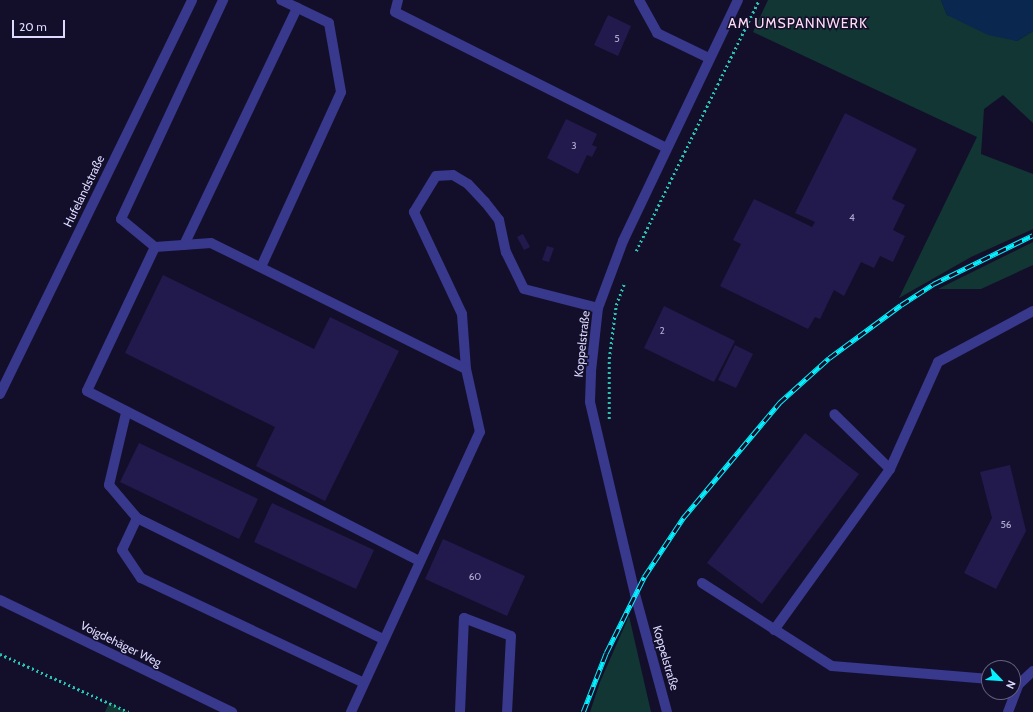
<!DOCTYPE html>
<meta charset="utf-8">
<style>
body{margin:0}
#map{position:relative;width:1033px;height:712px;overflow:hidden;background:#130f2b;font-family:Cabin,sans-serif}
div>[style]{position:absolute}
.green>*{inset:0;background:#123633}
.water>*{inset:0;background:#0a2750}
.building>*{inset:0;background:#221a4d}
.path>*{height:2.5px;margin-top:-1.25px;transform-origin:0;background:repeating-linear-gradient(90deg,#29c3b3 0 2px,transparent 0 5px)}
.service>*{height:10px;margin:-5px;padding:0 5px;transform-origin:5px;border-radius:5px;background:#38388d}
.minor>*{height:10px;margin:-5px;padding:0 5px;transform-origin:5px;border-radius:5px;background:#38388d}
.tertiary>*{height:10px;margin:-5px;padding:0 5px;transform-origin:5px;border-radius:5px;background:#38388d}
.rail>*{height:4.5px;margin-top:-2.25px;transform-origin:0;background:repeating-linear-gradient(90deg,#130f2b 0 9px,#06f1ff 0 18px);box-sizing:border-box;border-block:1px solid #06f1ff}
span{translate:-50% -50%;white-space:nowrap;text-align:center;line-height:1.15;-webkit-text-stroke:3px #130f2b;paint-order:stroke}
.number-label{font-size:10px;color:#aeaad2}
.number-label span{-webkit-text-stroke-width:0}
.street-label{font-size:12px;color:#dcdaff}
.quarter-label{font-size:14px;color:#ffdcf4;letter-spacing:1px}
.north{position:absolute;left:981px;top:660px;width:40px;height:40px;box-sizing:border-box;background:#130f2b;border:1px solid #636080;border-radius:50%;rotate:115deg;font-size:11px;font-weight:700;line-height:16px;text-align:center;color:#dcdaff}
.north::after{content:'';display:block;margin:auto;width:14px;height:18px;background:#06f1ff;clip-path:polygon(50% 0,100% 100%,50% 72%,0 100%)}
.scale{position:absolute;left:12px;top:20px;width:53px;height:18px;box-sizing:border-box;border:2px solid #dcdaff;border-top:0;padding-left:5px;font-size:12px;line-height:14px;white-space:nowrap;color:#dcdaff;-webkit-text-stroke:3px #130f2b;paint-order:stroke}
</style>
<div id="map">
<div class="green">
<div style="clip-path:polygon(768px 0,941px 0,947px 15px,1017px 41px,1033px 31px,1033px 123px,1003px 95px,984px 109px,981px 154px,1033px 174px,1033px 229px,971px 257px,899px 298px,977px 137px,753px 32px)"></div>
<div style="clip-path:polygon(1033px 242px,1033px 265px,981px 289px,938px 289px)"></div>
<div style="clip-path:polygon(629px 616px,651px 712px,590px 712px,600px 682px)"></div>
<div style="clip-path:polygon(109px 703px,128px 712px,105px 712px)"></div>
</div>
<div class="water">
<div style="clip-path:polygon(941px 0,1033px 0,1033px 31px,1017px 41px,988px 35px,947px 15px)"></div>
</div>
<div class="building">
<div style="clip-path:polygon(608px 15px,631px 26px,618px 56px,594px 45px)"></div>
<div style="clip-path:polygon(845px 113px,917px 149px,892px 199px,905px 205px,893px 230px,905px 236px,893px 262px,880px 256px,874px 268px,861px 262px,844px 296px,834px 290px,820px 319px,815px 317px,808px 329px,720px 286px,741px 244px,733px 240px,754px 199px,812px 227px,815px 222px,795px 213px)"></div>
<div style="clip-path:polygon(566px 119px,597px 134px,592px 145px,597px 147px,592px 157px,587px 155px,578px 174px,547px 158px)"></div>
<div style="clip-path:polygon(523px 234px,530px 247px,524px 250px,517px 237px)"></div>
<div style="clip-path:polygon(547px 246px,554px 248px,549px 262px,542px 260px)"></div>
<div style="clip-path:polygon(163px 275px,314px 349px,330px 317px,399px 351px,325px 501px,256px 466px,275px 427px,125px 353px)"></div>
<div style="clip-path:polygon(664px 306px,735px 341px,714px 382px,644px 348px)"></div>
<div style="clip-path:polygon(735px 345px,753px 354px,736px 388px,718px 380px)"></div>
<div style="clip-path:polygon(805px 433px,859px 474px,762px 604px,707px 563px)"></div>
<div style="clip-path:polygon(139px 443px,258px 499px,239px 539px,120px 482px)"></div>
<div style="clip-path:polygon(1010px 465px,1026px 531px,996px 589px,964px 573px,992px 518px,980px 472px)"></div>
<div style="clip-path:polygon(272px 503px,374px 550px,356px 589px,254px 542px)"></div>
<div style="clip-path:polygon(443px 539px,525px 576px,507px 616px,425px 579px)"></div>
</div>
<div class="path">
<div style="left:636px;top:251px;width:280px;rotate:-63.9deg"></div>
<div style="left:609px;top:419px;width:60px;rotate:-90deg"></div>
<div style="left:609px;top:359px;width:54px;rotate:-82.6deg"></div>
<div style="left:616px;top:305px;width:22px;rotate:-69deg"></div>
<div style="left:0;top:654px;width:141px;rotate:24.2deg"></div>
</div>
<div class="service">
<div style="left:398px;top:0;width:12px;rotate:104deg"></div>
<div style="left:395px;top:12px;width:304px;rotate:26.6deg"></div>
<div style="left:639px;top:0;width:38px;rotate:61deg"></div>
<div style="left:657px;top:33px;width:58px;rotate:25.7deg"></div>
<div style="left:184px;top:245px;width:263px;rotate:-64.5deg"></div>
<div style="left:155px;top:247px;width:44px;rotate:-140.5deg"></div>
<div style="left:121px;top:219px;width:242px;rotate:-65deg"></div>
<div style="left:261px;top:267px;width:192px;rotate:-65.4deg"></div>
<div style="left:341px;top:92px;width:70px;rotate:-99.9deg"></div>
<div style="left:329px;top:23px;width:53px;rotate:-154.4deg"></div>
<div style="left:466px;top:369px;width:55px;rotate:-94.2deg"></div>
<div style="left:462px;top:314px;width:113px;rotate:-115.2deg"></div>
<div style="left:414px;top:212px;width:42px;rotate:-58.6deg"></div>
<div style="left:436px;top:176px;width:17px;rotate:-3deg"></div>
<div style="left:453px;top:175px;width:17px;rotate:31deg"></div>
<div style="left:468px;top:184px;width:25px;rotate:47deg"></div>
<div style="left:485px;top:202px;width:23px;rotate:52deg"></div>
<div style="left:499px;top:220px;width:33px;rotate:78deg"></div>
<div style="left:506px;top:252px;width:41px;rotate:64.1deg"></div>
<div style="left:524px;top:289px;width:76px;rotate:14.4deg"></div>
<div style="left:126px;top:413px;width:74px;rotate:103.3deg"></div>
<div style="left:109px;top:485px;width:43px;rotate:49.7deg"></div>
<div style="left:137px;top:518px;width:35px;rotate:115deg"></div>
<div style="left:122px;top:550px;width:34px;rotate:56deg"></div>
<div style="left:141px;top:578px;width:246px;rotate:25.2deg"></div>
<div style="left:890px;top:469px;width:117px;rotate:-65.8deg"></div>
<div style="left:938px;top:362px;width:108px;rotate:-28.2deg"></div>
<div style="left:137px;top:518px;width:274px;rotate:26.2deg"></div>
<div style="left:702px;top:583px;width:154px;rotate:32.6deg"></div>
<div style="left:832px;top:666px;width:158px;rotate:4.7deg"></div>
<div style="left:774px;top:630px;width:198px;rotate:-54.2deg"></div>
<div style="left:890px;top:469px;width:78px;rotate:-135.5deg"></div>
<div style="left:351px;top:712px;width:308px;rotate:-65.3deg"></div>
<div style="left:480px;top:432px;width:65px;rotate:-102.5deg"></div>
<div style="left:466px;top:369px;width:284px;rotate:-153.7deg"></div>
<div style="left:211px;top:243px;width:56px;rotate:175.9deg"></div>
<div style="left:155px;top:247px;width:159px;rotate:115.3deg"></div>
<div style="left:87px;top:391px;width:373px;rotate:27.1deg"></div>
<div style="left:460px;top:712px;width:94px;rotate:-87.6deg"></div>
<div style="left:464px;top:618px;width:50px;rotate:21deg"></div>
<div style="left:511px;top:636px;width:76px;rotate:93deg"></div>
<div style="left:1008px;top:712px;width:30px;rotate:-69deg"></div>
<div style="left:1019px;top:684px;width:19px;rotate:-43deg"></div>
</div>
<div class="minor">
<div style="left:0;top:394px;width:438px;rotate:-64deg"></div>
<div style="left:0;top:600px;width:258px;rotate:25.8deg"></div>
</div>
<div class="tertiary">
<div style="left:667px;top:712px;width:122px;rotate:-105.2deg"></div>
<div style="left:635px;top:594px;width:197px;rotate:-103.2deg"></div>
<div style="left:590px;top:402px;width:31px;rotate:-88deg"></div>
<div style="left:591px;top:371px;width:63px;rotate:-83.7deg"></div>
<div style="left:598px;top:308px;width:72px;rotate:-69.5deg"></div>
<div style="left:623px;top:241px;width:267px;rotate:-64.5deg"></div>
</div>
<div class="rail">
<div style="left:583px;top:712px;width:63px;rotate:-68.7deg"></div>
<div style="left:606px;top:653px;width:85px;rotate:-63.4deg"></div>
<div style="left:644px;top:577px;width:71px;rotate:-56.5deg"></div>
<div style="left:683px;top:518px;width:150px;rotate:-50.1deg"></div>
<div style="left:779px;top:403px;width:67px;rotate:-42deg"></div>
<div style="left:829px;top:358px;width:89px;rotate:-36.4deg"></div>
<div style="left:901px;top:305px;width:38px;rotate:-33deg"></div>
<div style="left:933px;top:284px;width:111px;rotate:-26.1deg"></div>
</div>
<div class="number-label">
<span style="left:617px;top:39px">5</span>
<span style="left:574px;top:146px">3</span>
<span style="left:852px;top:218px">4</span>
<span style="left:662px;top:331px">2</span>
<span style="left:1006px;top:525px">56</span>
<span style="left:475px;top:577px">60</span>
</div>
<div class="street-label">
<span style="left:84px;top:191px;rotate:-64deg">Hufelandstraße</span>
<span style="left:582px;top:344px;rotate:-84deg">Koppelstraße</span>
<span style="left:121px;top:644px;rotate:26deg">Voigdehäger Weg</span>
<span style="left:666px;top:658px;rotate:74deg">Koppelstraße</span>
</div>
<div class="quarter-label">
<span style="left:798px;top:23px">AM UMSPANNWERK</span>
</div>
<div class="north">N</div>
<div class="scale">20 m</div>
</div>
